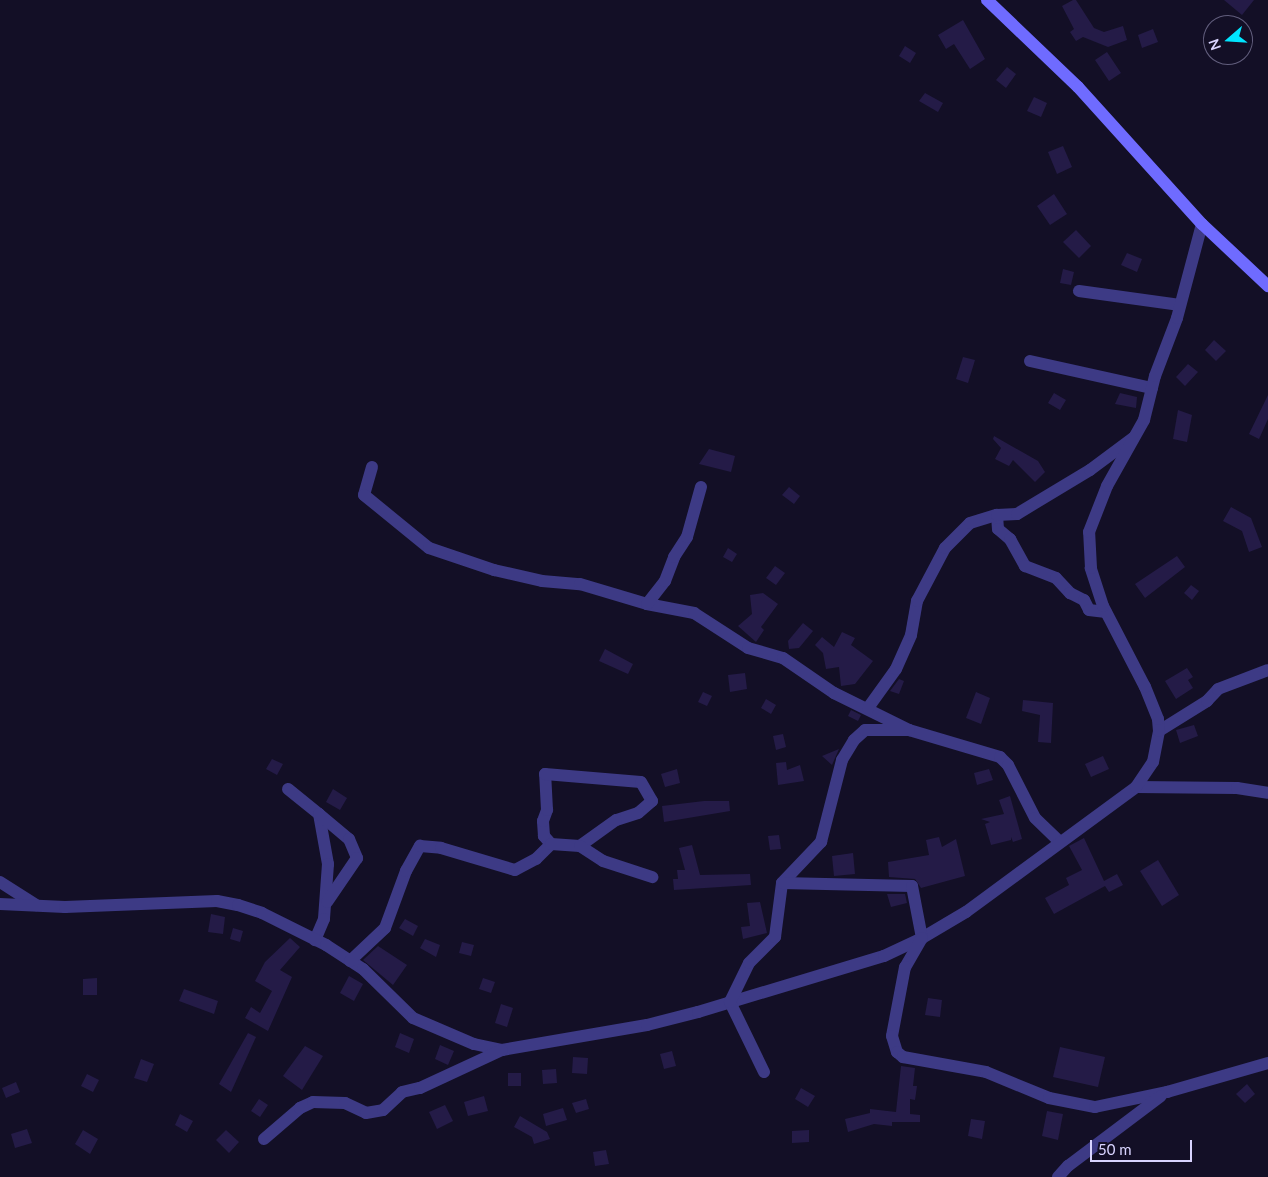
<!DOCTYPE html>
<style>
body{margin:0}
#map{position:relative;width:1268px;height:1177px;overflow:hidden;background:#130f26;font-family:Lato,sans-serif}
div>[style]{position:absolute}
.building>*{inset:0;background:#241b47}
.street>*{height:12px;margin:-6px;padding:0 6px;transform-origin:6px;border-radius:6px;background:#3d3a85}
.secondary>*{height:12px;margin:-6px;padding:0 6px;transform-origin:6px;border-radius:6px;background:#6f6bff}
span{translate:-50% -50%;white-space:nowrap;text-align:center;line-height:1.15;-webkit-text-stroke:4px #130f26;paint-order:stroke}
.north{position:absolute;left:1203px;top:15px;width:50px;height:50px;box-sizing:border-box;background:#130f26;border:1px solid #625e7d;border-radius:50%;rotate:251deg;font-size:14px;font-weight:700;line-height:20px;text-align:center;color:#d9d4ff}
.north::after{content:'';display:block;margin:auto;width:18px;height:22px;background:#00e5ff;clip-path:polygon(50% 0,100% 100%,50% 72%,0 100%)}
.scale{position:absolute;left:1090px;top:1140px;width:102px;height:22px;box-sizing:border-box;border:2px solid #d9d4ff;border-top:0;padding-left:6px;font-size:15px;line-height:18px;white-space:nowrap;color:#d9d4ff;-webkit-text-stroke:4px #130f26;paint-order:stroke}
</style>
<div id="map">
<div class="building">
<div style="clip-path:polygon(1073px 0,1076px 0,1094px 28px,1104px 32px,1123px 26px,1127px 40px,1108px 47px,1083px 37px,1076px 41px,1070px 32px,1074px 29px,1062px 6px)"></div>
<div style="clip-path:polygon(1224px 0,1254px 0,1242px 15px)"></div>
<div style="clip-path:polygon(963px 20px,985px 59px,970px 69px,954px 44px,946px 49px,938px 35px)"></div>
<div style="clip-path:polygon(1153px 29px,1158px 42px,1142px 48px,1138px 35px)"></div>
<div style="clip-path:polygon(905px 46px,916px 53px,910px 63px,899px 56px)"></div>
<div style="clip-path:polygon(1107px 52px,1121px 73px,1109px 81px,1095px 60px)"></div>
<div style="clip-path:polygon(1007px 67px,1016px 74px,1006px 88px,996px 80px)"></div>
<div style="clip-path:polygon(925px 93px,943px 103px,938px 112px,919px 101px)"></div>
<div style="clip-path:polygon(1034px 97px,1047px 103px,1041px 117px,1027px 111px)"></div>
<div style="clip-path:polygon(1063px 146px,1072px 167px,1057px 174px,1048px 152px)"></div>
<div style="clip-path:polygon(1054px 194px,1067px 214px,1050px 225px,1037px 206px)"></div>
<div style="clip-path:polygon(1076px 230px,1091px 246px,1079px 258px,1063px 242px)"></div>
<div style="clip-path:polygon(1127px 253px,1142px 259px,1137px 272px,1121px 265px)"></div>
<div style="clip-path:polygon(1063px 269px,1074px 272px,1071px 285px,1060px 283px)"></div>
<div style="clip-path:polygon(1214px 340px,1226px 351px,1216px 361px,1205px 350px)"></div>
<div style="clip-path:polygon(963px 357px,975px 360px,968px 383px,956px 379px)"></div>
<div style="clip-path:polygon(1188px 364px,1198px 372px,1185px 386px,1176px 377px)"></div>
<div style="clip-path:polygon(1054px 393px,1066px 400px,1060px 410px,1048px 403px)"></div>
<div style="clip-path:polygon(1120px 393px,1137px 397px,1136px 408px,1115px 404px)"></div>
<div style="clip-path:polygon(1268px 395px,1268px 419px,1259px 439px,1249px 434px)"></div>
<div style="clip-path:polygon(1178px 410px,1192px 415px,1187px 442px,1173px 439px)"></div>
<div style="clip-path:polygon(994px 436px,1038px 461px,1045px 472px,1035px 482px,1013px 460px,1009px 466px,995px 459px,1001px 448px,993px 439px)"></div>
<div style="clip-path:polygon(709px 449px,735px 456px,731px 472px,699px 464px)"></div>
<div style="clip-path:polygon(789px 487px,800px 496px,794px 504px,782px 495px)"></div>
<div style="clip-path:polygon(1231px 507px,1251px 518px,1262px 547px,1249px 552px,1242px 531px,1223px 521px)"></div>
<div style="clip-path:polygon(728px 548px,737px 554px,732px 562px,723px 557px)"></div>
<div style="clip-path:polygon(1177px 556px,1185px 567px,1145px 598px,1135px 584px)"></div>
<div style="clip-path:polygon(775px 566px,785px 573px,776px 585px,766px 578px)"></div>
<div style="clip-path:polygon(1191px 585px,1199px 591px,1192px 600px,1184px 593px)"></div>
<div style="clip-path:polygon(763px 593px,778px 604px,761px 627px,764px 630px,756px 642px,738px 626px,752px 614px,750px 595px)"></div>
<div style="clip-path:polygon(803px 623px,813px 631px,799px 648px,789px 649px,788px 641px)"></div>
<div style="clip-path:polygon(842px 632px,855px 638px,851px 645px,873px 661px,855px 684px,841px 686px,839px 667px,826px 669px,823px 653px,815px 645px,822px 637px,834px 647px)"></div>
<div style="clip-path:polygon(605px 649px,633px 664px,628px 674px,599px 661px)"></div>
<div style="clip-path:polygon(1187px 668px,1193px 677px,1188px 680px,1193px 688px,1176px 699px,1165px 681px)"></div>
<div style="clip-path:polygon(745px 673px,747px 689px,730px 692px,728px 675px)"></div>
<div style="clip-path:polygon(899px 679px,904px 681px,899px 694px,890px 691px)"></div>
<div style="clip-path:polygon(703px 692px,712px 696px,707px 706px,698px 702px)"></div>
<div style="clip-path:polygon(976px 692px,990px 698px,981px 724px,966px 718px)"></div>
<div style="clip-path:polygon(766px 699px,776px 705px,771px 714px,761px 708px)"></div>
<div style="clip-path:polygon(1023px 700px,1053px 703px,1051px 743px,1038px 742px,1040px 715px,1022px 711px)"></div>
<div style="clip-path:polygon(851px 710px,861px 715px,858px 721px,848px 716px)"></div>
<div style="clip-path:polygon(1194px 725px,1198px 736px,1180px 743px,1176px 730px)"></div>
<div style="clip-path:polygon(783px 734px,786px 747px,776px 750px,773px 736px)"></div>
<div style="clip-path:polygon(839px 749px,832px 765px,822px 756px)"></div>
<div style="clip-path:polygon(1103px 756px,1109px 769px,1091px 777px,1085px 764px)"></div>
<div style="clip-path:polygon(272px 759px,283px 764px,277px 775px,266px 769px)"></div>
<div style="clip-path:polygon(786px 762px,787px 770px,800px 765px,804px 781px,778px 785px,776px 763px)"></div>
<div style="clip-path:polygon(677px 769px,680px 783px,665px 787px,661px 774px)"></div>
<div style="clip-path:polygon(989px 769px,993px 780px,977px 785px,974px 773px)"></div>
<div style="clip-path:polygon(333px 789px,347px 798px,340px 810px,326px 802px)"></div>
<div style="clip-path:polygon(1010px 796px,1022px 839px,1013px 842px,1011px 837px,1011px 840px,991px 845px,985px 824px,990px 822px,981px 819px,1004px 814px,999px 800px)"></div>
<div style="clip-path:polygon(704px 801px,729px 801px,730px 811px,664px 822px,662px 806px)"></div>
<div style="clip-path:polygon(779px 835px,781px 849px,770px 850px,768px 836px)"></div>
<div style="clip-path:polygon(939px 837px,942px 847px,956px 839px,965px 876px,921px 888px,915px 879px,889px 877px,888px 862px,929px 855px,926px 840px)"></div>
<div style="clip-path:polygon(1084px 838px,1104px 881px,1117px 874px,1123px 885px,1109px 892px,1105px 886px,1054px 914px,1045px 898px,1069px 885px,1066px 878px,1082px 870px,1069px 846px)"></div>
<div style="clip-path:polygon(692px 845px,700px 875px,750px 874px,751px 885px,674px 890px,673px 879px,678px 879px,677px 870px,685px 870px,679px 848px)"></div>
<div style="clip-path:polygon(853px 853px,855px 874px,834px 876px,832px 856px)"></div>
<div style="clip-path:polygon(1158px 860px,1179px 895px,1162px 906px,1140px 871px)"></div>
<div style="clip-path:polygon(887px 894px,905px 894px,907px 903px,891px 907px)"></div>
<div style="clip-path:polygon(760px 902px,767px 933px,743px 939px,741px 927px,750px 926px,747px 903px)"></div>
<div style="clip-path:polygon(211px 914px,225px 917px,223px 934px,208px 932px)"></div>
<div style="clip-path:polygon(405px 919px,418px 926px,413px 936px,399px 928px)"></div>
<div style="clip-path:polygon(233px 928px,243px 931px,240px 942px,230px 939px)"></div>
<div style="clip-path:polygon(290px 938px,300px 947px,280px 970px,292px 977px,268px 1031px,245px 1018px,251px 1007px,260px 1013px,272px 991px,255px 981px,265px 962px)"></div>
<div style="clip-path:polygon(425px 939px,440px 945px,436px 957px,420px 948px)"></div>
<div style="clip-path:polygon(462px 942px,474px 945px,471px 956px,459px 953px)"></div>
<div style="clip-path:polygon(378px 946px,407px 965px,393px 985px,363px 960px)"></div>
<div style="clip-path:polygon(349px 976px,363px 984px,354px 1001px,340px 993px)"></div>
<div style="clip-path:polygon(97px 978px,97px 995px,83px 995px,83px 979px)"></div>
<div style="clip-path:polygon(483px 978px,495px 982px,491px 993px,479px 989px)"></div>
<div style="clip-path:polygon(184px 989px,218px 1001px,214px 1014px,179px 1001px)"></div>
<div style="clip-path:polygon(928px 998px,942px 1000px,940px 1017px,925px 1015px)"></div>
<div style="clip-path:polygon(501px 1004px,513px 1008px,507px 1027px,495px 1023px)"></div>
<div style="clip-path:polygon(248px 1033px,256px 1037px,231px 1092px,219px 1084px)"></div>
<div style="clip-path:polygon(400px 1033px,414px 1039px,409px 1053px,395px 1047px)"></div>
<div style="clip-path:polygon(440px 1045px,454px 1051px,448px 1065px,435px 1059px)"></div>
<div style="clip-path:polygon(305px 1046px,323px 1056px,302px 1090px,283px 1076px)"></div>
<div style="clip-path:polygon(1060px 1047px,1105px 1057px,1098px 1087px,1053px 1077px)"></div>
<div style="clip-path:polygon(672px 1051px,676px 1066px,664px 1069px,660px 1054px)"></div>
<div style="clip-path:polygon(573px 1057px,588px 1058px,587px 1074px,572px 1073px)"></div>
<div style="clip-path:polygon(141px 1059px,154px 1064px,147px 1082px,134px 1078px)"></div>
<div style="clip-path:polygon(901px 1066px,915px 1068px,913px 1086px,917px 1086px,915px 1100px,910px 1099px,910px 1114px,920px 1115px,920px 1122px,892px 1122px,892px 1126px,874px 1124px,848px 1132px,845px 1119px,870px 1113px,870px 1109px,896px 1112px)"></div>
<div style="clip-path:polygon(556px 1069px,557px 1083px,543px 1084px,542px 1070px)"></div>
<div style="clip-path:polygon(508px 1073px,521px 1073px,521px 1086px,508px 1086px)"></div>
<div style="clip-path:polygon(87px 1074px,99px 1080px,93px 1092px,81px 1086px)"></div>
<div style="clip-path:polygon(16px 1082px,20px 1092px,6px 1098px,2px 1088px)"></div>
<div style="clip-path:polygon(1247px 1084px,1255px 1094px,1245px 1103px,1236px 1094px)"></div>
<div style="clip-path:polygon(801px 1088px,815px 1096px,808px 1107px,795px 1099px)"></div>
<div style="clip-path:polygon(484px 1096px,488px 1111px,468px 1116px,464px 1102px)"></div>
<div style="clip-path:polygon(259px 1099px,268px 1105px,260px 1117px,251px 1111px)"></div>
<div style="clip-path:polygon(586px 1099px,589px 1109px,576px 1113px,572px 1103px)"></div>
<div style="clip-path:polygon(445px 1105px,453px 1121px,437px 1129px,429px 1112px)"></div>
<div style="clip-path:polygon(563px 1108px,567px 1120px,546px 1126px,543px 1114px)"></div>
<div style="clip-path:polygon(1047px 1111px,1063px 1114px,1058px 1140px,1042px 1136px)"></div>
<div style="clip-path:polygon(180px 1114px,193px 1121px,187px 1132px,175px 1125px)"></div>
<div style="clip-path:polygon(520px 1116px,547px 1132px,550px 1139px,534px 1144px,532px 1137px,514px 1127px)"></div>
<div style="clip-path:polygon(971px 1119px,985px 1121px,982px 1139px,968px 1136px)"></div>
<div style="clip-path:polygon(27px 1129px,32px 1143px,15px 1148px,11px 1134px)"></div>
<div style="clip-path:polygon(83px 1130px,98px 1139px,90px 1154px,75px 1144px)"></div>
<div style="clip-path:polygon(226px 1130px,239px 1142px,229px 1153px,216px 1140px)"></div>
<div style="clip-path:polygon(809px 1130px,809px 1142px,792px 1143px,792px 1131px)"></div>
<div style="clip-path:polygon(606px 1150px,609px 1164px,595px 1166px,593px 1152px)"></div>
</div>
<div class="street">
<div style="left:1079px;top:291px;width:102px;rotate:7.9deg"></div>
<div style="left:1030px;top:361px;width:125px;rotate:12.5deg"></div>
<div style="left:372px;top:467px;width:29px;rotate:106deg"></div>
<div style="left:364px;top:495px;width:84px;rotate:39.2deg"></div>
<div style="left:429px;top:548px;width:69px;rotate:18.7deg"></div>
<div style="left:494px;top:570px;width:49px;rotate:12.9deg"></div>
<div style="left:542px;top:581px;width:38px;rotate:5deg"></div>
<div style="left:580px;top:584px;width:70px;rotate:16.6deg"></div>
<div style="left:647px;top:604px;width:48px;rotate:10.8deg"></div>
<div style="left:694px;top:613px;width:64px;rotate:32.9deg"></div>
<div style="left:748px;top:648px;width:36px;rotate:16deg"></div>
<div style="left:783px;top:658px;width:62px;rotate:34.5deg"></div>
<div style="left:834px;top:693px;width:84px;rotate:26.3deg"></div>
<div style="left:909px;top:730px;width:95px;rotate:16.5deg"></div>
<div style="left:1000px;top:757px;width:11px;rotate:45deg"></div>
<div style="left:1008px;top:765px;width:59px;rotate:63deg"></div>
<div style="left:1035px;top:818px;width:33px;rotate:44deg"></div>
<div style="left:997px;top:515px;width:14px;rotate:86deg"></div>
<div style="left:998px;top:529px;width:16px;rotate:40deg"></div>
<div style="left:1010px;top:539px;width:31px;rotate:61deg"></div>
<div style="left:1025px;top:566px;width:33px;rotate:21deg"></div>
<div style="left:1056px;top:578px;width:21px;rotate:47deg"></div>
<div style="left:1070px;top:593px;width:16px;rotate:27deg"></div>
<div style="left:1084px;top:600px;width:11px;rotate:63deg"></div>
<div style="left:1089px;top:610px;width:17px;rotate:7deg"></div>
<div style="left:647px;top:604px;width:29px;rotate:-52deg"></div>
<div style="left:665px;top:581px;width:26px;rotate:-69deg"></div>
<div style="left:674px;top:557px;width:24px;rotate:-57deg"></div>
<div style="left:687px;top:537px;width:52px;rotate:-74.4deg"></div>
<div style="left:868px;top:708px;width:48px;rotate:-54.3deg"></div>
<div style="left:896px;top:669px;width:37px;rotate:-66deg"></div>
<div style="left:911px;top:635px;width:35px;rotate:-80deg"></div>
<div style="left:917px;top:601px;width:60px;rotate:-62.2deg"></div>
<div style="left:945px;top:548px;width:35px;rotate:-45deg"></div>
<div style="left:970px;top:523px;width:28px;rotate:-17deg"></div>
<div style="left:997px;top:515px;width:20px;rotate:-3deg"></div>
<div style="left:1017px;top:514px;width:85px;rotate:-31.1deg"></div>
<div style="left:1090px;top:470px;width:54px;rotate:-36.7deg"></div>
<div style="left:1159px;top:731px;width:57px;rotate:-32deg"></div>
<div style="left:1207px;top:701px;width:16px;rotate:-47deg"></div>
<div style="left:1218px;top:689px;width:53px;rotate:-20.8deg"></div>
<div style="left:1136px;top:787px;width:101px;rotate:0.6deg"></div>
<div style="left:1237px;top:788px;width:31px;rotate:9deg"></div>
<div style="left:288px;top:789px;width:40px;rotate:39deg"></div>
<div style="left:319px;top:814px;width:51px;rotate:79.8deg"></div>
<div style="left:328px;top:864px;width:55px;rotate:94.2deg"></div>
<div style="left:324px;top:919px;width:23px;rotate:113deg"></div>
<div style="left:319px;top:814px;width:39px;rotate:40deg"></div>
<div style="left:349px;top:839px;width:21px;rotate:67deg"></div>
<div style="left:357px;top:858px;width:53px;rotate:124.3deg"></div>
<div style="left:551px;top:844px;width:11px;rotate:-131deg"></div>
<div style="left:544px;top:836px;width:15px;rotate:-94deg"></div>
<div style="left:543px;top:821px;width:12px;rotate:-70deg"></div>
<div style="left:547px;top:810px;width:36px;rotate:-93deg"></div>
<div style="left:545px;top:774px;width:96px;rotate:4.8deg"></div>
<div style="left:641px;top:782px;width:22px;rotate:60deg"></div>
<div style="left:652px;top:801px;width:18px;rotate:139deg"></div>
<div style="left:638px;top:813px;width:23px;rotate:162deg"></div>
<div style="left:616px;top:820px;width:44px;rotate:144.2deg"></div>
<div style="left:0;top:882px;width:43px;rotate:32.6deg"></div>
<div style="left:782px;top:883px;width:57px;rotate:-46.4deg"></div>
<div style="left:821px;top:842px;width:85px;rotate:-75.6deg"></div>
<div style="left:842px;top:760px;width:23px;rotate:-59deg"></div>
<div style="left:854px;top:740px;width:15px;rotate:-42deg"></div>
<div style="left:865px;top:730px;width:44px"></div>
<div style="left:0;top:904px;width:65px;rotate:2.6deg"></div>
<div style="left:65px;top:907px;width:152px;rotate:-2.3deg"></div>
<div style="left:217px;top:901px;width:21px;rotate:11deg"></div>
<div style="left:238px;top:905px;width:25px;rotate:18deg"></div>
<div style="left:262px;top:913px;width:72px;rotate:26.6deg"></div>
<div style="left:326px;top:945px;width:44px;rotate:33deg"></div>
<div style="left:363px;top:969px;width:70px;rotate:44.4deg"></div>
<div style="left:413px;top:1018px;width:66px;rotate:23.1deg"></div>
<div style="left:474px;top:1044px;width:29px;rotate:12deg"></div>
<div style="left:502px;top:1050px;width:147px;rotate:-9.8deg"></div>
<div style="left:647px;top:1025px;width:53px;rotate:-14.3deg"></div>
<div style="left:698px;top:1012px;width:194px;rotate:-16.8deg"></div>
<div style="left:884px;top:956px;width:42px;rotate:-25.3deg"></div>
<div style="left:922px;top:938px;width:51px;rotate:-30.6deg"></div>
<div style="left:966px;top:912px;width:211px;rotate:-36.3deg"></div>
<div style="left:1136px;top:787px;width:30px;rotate:-56deg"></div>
<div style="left:1153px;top:762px;width:32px;rotate:-79deg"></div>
<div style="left:1159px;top:731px;width:12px;rotate:-95deg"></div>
<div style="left:1158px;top:719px;width:35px;rotate:-112deg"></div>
<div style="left:1145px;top:687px;width:91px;rotate:-117.4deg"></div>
<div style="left:1103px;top:606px;width:40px;rotate:-108deg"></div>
<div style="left:1091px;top:568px;width:36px;rotate:-93deg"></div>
<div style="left:1089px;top:532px;width:49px;rotate:-68.6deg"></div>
<div style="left:1107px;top:486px;width:76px;rotate:-60.7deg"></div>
<div style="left:1144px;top:420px;width:45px;rotate:-76deg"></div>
<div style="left:1155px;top:376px;width:62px;rotate:-69.2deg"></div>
<div style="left:1177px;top:318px;width:97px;rotate:-75.1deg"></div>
<div style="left:350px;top:961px;width:48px;rotate:-43.3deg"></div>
<div style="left:385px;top:928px;width:61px;rotate:-69.8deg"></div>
<div style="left:406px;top:871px;width:29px;rotate:-61deg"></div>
<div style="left:420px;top:846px;width:21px;rotate:5deg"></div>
<div style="left:441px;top:848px;width:77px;rotate:16.6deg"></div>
<div style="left:515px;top:870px;width:24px;rotate:-28deg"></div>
<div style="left:536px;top:859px;width:21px;rotate:-45deg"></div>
<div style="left:551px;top:844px;width:29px;rotate:4deg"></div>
<div style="left:580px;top:846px;width:27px;rotate:33deg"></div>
<div style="left:603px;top:861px;width:52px;rotate:18.1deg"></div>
<div style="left:764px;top:1072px;width:78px;rotate:-115.9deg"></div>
<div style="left:730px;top:1002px;width:43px;rotate:-64deg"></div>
<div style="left:749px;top:963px;width:37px;rotate:-45deg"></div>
<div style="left:775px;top:937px;width:54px;rotate:-82.6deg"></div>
<div style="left:782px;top:883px;width:130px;rotate:1.3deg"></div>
<div style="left:912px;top:886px;width:53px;rotate:79.1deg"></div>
<div style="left:922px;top:938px;width:34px;rotate:120deg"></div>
<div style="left:905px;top:967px;width:70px;rotate:100.7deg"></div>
<div style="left:892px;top:1036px;width:17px;rotate:73deg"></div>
<div style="left:897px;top:1052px;width:8px;rotate:40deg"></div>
<div style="left:903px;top:1057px;width:84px;rotate:10.2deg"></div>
<div style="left:986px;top:1072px;width:68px;rotate:22.4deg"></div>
<div style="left:1049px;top:1098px;width:47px;rotate:11.1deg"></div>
<div style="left:1095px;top:1107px;width:74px;rotate:-11.8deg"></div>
<div style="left:1167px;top:1092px;width:105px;rotate:-16deg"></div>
<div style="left:264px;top:1139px;width:48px;rotate:-40.7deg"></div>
<div style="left:300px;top:1108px;width:14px;rotate:-25deg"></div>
<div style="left:313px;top:1102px;width:32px;rotate:2deg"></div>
<div style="left:345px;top:1103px;width:23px;rotate:25deg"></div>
<div style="left:366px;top:1113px;width:17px;rotate:-10deg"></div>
<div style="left:383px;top:1110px;width:26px;rotate:-43deg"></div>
<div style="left:402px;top:1092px;width:18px;rotate:-13deg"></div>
<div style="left:420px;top:1088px;width:90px;rotate:-24.9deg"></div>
<div style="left:1058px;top:1177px;width:15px;rotate:-48deg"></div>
<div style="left:1068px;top:1166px;width:116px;rotate:-37deg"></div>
</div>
<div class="secondary">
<div style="left:987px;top:0;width:126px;rotate:43.7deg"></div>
<div style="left:1078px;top:87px;width:185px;rotate:47.9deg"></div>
<div style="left:1202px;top:224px;width:91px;rotate:43.2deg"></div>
</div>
<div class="north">N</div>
<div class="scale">50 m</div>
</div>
